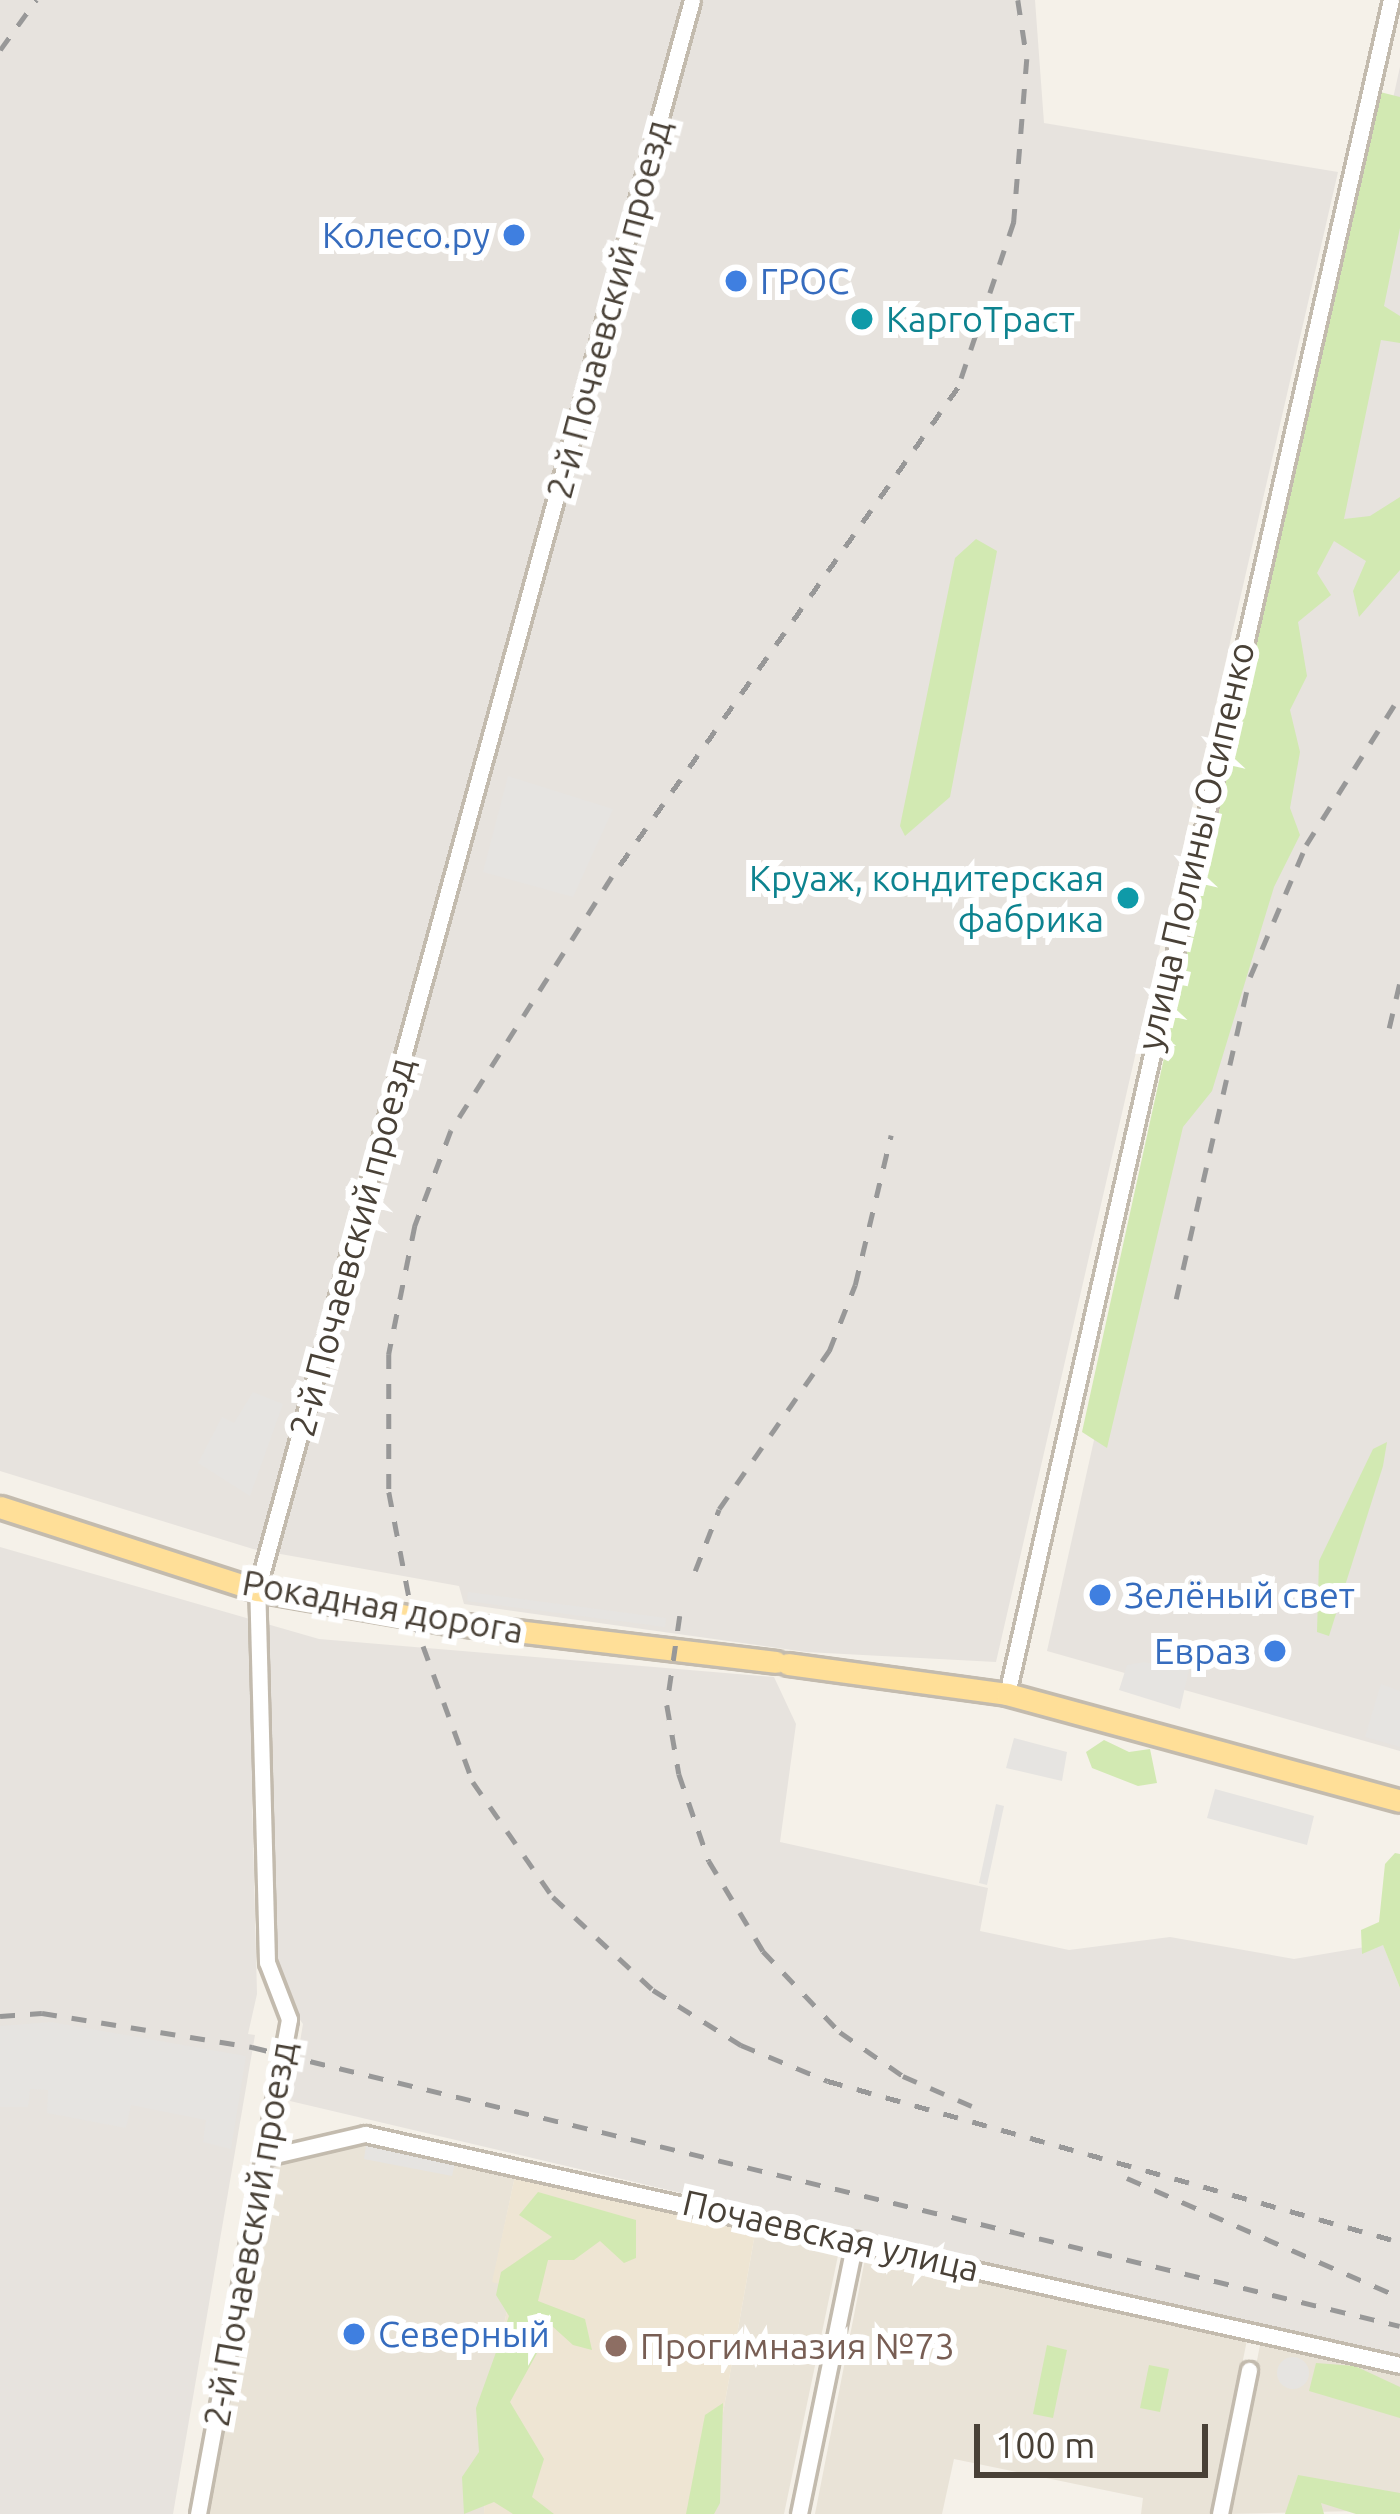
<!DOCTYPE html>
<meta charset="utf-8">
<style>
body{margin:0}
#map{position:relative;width:1400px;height:2514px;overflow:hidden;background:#f5f1e9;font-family:Ubuntu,sans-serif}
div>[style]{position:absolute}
.residential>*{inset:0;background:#e9e3d7}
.industrial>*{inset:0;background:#e7e3de}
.education>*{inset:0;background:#eee5d3}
.green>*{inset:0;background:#d2e9b2}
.parking>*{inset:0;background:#e6e4e1}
.round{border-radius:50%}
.roads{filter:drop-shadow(3px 0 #c3bbae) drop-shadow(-3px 0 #c3bbae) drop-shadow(0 3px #c3bbae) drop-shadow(0 -3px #c3bbae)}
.minor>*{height:15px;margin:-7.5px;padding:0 7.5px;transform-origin:7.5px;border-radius:7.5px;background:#fff}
.major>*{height:21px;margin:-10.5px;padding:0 10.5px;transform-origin:10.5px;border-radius:10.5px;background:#ffdf98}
.rail>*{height:4.5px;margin-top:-2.25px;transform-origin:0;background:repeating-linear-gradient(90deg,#989898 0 15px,transparent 0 30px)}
.dots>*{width:33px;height:33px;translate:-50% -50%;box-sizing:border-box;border:6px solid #fff;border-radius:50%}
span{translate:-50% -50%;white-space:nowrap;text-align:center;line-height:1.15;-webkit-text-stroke:12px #fff;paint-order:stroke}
.shop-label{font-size:36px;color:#366cbe}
.right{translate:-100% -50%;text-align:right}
.left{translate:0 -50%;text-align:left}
.street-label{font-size:36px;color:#494137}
.culture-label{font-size:36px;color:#0d838f}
.education-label{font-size:36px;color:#785e54}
.scale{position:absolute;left:974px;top:2424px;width:234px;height:54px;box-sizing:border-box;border:6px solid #494137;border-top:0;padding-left:15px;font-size:36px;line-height:42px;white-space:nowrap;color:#494137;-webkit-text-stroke:9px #fff;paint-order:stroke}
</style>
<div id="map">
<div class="residential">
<div style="clip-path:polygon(366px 2145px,515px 2176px,493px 2281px,512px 2287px,488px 2400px,484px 2514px,207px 2514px,274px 2165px)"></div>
<div style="clip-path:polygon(756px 2228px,840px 2246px,784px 2514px,705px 2514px)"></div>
<div style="clip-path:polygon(866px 2254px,1248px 2335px,1212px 2514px,1141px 2514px,1143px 2498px,954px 2459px,942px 2514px,815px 2514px)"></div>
<div style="clip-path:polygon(1261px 2340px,1400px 2374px,1400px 2510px,1227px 2514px)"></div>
</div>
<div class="industrial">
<div style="clip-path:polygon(0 0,1035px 0,1044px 123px,1338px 172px,996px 1662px,806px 1652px,464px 1604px,459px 1586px,253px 1549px,0 1471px)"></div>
<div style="clip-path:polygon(1400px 67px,1400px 1751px,1047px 1651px)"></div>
<div style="clip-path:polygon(0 1547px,319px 1639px,774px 1677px,796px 1724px,780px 1842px,988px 1888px,980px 1931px,1069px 1950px,1170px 1937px,1294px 1959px,1383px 1944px,1400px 1988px,1400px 2362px,290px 2101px,303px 2024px,284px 1998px,270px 1939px,273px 1793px,252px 1794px,257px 1994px,248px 2034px,255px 2035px,173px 2514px,0 2514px)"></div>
</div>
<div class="education">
<div style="clip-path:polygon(515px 2176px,756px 2228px,705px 2514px,484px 2514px,488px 2400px,512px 2287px,492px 2282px)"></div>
</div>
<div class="green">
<div style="clip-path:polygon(1376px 91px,1400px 97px,1400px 228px,1384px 306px,1400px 316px,1400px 343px,1381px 340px,1344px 519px,1370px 516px,1400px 497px,1400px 570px,1359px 617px,1353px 591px,1366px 561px,1334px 541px,1317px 573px,1331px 595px,1298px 622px,1307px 676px,1290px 710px,1300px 752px,1290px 808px,1300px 835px,1274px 887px,1212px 1091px,1183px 1127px,1107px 1448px,1082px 1432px)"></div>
<div style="clip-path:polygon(976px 539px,997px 551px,950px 797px,905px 836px,900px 826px,955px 558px)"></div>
<div style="clip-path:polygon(1387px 1442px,1383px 1466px,1329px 1636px,1317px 1632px,1319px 1561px,1373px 1449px)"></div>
<div style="clip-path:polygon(1104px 1740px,1129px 1752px,1150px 1749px,1157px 1783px,1138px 1786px,1092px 1768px,1086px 1752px)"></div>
<div style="clip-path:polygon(1395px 1853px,1400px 1854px,1400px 1988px,1383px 1945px,1362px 1954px,1361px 1930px,1379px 1922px,1385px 1864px)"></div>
<div style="clip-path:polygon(538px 2192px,636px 2220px,636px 2258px,624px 2263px,600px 2241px,574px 2260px,548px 2260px,538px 2301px,585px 2319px,592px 2350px,573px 2345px,552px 2326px,510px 2402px,544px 2459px,532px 2497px,554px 2514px,513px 2514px,494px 2502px,464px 2514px,462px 2477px,479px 2452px,476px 2408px,509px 2316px,496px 2295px,501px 2272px,552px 2237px,519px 2215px)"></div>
<div style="clip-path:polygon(1047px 2345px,1067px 2350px,1053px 2418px,1033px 2414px)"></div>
<div style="clip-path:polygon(1316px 2363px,1355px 2366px,1400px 2387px,1400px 2418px,1309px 2391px)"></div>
<div style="clip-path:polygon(1149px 2365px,1169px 2369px,1160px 2412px,1140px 2408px)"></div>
<div style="clip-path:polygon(723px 2403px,720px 2503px,714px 2514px,686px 2514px,705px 2415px)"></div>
<div style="clip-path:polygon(1298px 2475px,1400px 2493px,1400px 2514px,1356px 2514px,1321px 2503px,1324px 2514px,1285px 2514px)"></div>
</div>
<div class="parking">
<div style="clip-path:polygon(508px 776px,613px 809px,573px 897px,483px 872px)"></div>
<div style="clip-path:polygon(253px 1392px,283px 1404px,250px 1496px,198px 1463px,222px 1417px,234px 1423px)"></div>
<div style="clip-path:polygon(468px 1592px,666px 1618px,665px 1627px,467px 1601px)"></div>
<div style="clip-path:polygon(1144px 1662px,1189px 1670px,1180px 1709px,1119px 1690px,1127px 1665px)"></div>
<div style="clip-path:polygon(1381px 1684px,1400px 1691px,1400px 1747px,1365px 1737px)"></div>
<div style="clip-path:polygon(1014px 1738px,1067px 1752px,1062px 1781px,1006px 1768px)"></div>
<div style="clip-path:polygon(1215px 1789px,1314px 1816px,1307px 1845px,1207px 1818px)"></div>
<div style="clip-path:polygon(996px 1804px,1004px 1806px,987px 1885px,979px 1883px)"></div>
<div style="clip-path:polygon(51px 2022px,246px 2056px,231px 2149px,203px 2142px,206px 2120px,131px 2105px,126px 2128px,47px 2113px,48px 2090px,30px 2089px,28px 2107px,0 2107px,0 2026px)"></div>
<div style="clip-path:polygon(366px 2145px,455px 2163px,452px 2176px,364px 2159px)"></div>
<div class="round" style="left:1277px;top:2357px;width:32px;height:32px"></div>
</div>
<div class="roads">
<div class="minor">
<div style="left:1007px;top:1694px;width:1737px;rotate:-77.23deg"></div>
<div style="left:262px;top:2158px;width:106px;rotate:-13.1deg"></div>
<div style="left:365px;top:2134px;width:1060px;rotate:12.58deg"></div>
<div style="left:198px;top:2514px;width:503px;rotate:-79.58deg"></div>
<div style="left:289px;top:2019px;width:61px;rotate:-111.1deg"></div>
<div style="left:267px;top:1962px;width:372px;rotate:-91.5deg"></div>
<div style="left:257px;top:1590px;width:1648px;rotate:-74.7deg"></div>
<div style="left:799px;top:2514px;width:280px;rotate:-78.4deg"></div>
<div style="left:1220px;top:2514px;width:147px;rotate:-78.6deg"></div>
</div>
<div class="major">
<div style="left:0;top:1507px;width:270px;rotate:17.9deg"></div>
<div style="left:257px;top:1590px;width:195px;rotate:9.8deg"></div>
<div style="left:449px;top:1623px;width:329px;rotate:6.8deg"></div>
<div style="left:788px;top:1664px;width:221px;rotate:7.8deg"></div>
<div style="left:1007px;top:1694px;width:407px;rotate:15.2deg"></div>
</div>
</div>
<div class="rail">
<div style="left:1018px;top:0;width:60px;rotate:81.3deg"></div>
<div style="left:1027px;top:59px;width:164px;rotate:94.6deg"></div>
<div style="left:1014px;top:222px;width:175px;rotate:108.6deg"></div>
<div style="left:958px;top:388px;width:599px;rotate:125.28deg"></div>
<div style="left:612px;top:877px;width:301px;rotate:122.4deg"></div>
<div style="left:451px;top:1131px;width:102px;rotate:110.8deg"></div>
<div style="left:415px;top:1226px;width:131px;rotate:101.5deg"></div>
<div style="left:389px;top:1354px;width:138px;rotate:90deg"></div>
<div style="left:389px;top:1492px;width:128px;rotate:79.2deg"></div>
<div style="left:413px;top:1618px;width:175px;rotate:69.9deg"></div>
<div style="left:473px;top:1782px;width:140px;rotate:55.2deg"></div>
<div style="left:553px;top:1897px;width:137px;rotate:42.9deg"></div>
<div style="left:653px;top:1990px;width:104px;rotate:32deg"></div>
<div style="left:741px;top:2045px;width:94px;rotate:22.5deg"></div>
<div style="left:828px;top:2081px;width:594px;rotate:15.72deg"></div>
<div style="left:0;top:50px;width:62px;rotate:-54.2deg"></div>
<div style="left:1389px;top:1028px;width:48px;rotate:-76.8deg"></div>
<div style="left:1176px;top:1299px;width:330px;rotate:-77.1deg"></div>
<div style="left:1250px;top:977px;width:143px;rotate:-67deg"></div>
<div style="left:1306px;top:845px;width:176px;rotate:-57.8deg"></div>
<div style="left:695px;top:1571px;width:66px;rotate:-68.8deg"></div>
<div style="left:719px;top:1509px;width:193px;rotate:-55.2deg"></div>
<div style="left:829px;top:1351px;width:71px;rotate:-68.5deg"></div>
<div style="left:855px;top:1285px;width:154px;rotate:-76.5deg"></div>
<div style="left:680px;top:1616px;width:90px;rotate:98.3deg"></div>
<div style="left:667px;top:1705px;width:70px;rotate:80.1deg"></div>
<div style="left:679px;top:1774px;width:92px;rotate:71deg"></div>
<div style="left:709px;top:1861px;width:105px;rotate:59deg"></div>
<div style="left:763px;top:1951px;width:112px;rotate:46.5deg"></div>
<div style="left:840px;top:2032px;width:77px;rotate:34.9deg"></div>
<div style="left:903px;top:2076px;width:77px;rotate:23.6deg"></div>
<div style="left:0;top:2016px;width:42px;rotate:-4.1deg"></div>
<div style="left:42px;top:2013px;width:213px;rotate:9.2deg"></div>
<div style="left:252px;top:2047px;width:1181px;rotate:13.66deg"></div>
<div style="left:1127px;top:2178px;width:298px;rotate:23.6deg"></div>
</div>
<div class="dots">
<div style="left:514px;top:235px;background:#3f7fe0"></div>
<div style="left:736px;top:281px;background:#3f7fe0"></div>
<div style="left:862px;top:319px;background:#0f9aa8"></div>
<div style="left:1128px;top:898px;background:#0f9aa8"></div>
<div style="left:1100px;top:1595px;background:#3f7fe0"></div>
<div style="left:1275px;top:1651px;background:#3f7fe0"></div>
<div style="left:354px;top:2334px;background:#3f7fe0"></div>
<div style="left:616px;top:2346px;background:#8d6e63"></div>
</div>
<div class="shop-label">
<span class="right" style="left:490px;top:235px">Колесо.ру</span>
<span class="left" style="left:760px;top:281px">ГРОС</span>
<span class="left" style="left:1124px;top:1595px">Зелёный свет</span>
<span class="right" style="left:1251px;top:1651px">Евраз</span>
<span class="left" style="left:378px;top:2334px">Северный</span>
</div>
<div class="street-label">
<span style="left:608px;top:309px;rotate:-75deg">2-й Почаевский проезд</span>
<span style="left:1195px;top:846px;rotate:-77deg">улица Полины Осипенко</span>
<span style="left:351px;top:1247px;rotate:-75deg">2-й Почаевский проезд</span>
<span style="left:383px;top:1606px;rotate:10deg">Рокадная дорога</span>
<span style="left:249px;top:2234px;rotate:-80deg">2-й Почаевский проезд</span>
<span style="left:831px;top:2235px;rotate:13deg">Почаевская улица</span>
</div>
<div class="culture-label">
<span class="left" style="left:886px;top:319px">КаргоТраст</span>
<span class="right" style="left:1104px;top:898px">Круаж, кондитерская<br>фабрика</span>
</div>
<div class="education-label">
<span class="left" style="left:640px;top:2346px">Прогимназия №73</span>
</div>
<div class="scale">100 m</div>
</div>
